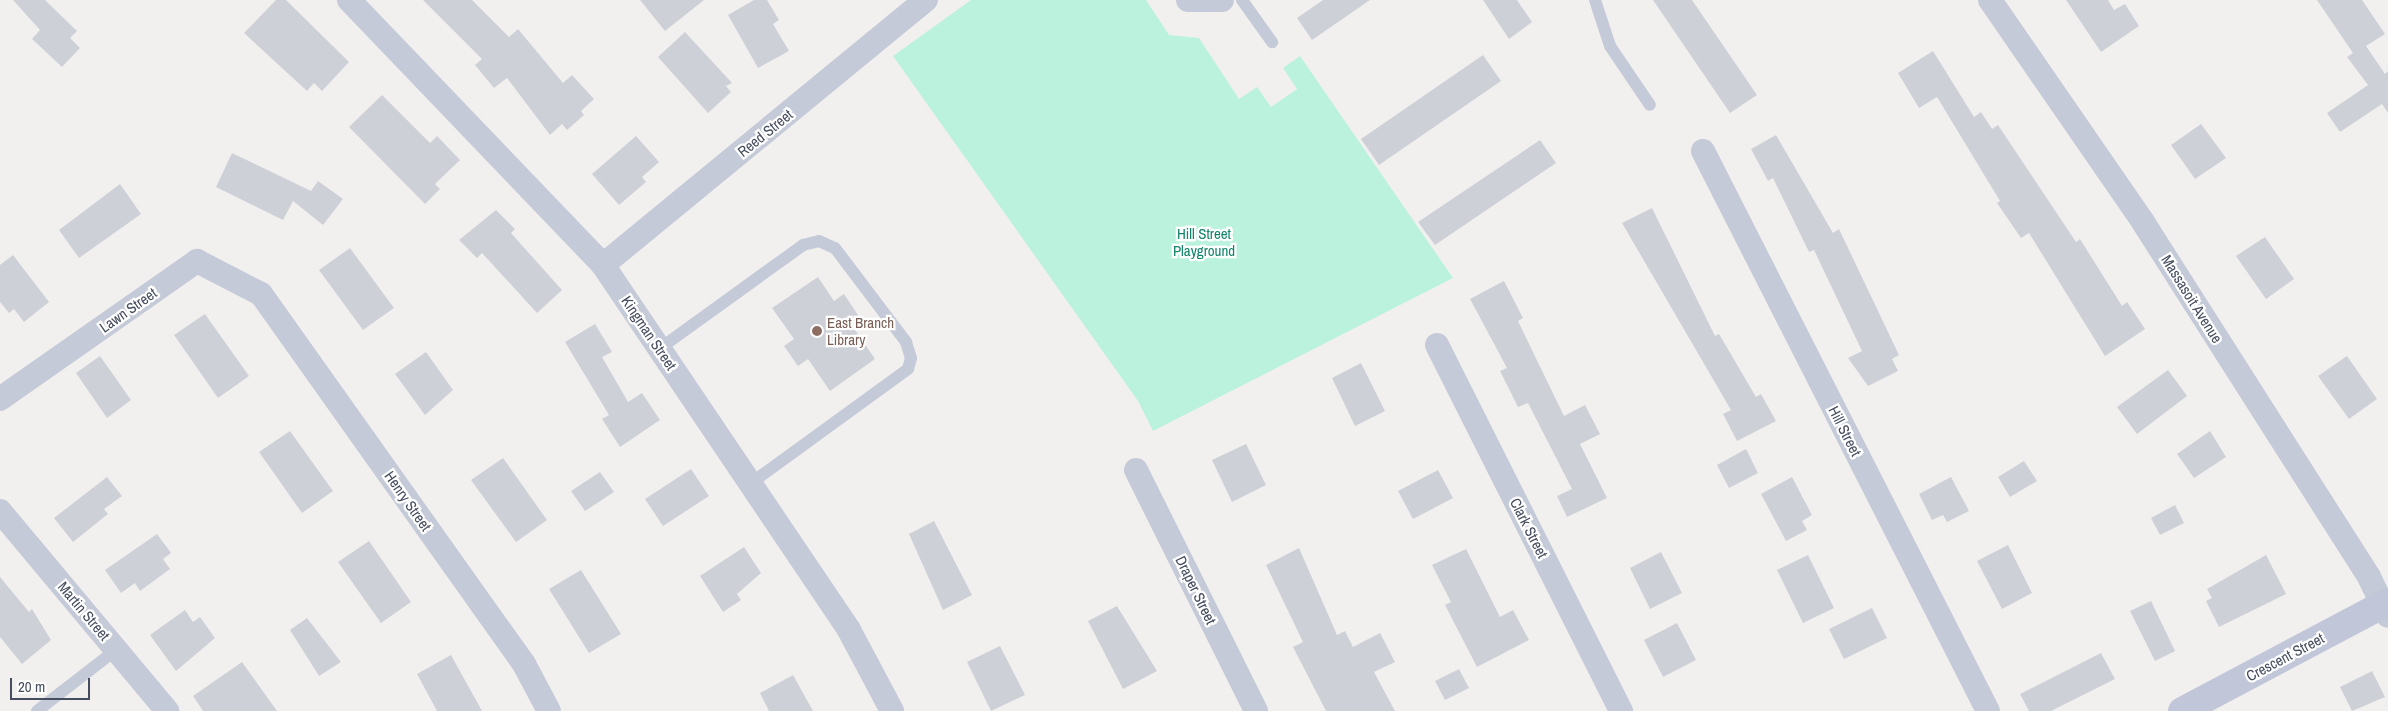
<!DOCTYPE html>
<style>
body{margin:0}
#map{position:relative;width:2388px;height:711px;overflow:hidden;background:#f2f0ef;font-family:"Archivo Narrow",sans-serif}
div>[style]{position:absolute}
.green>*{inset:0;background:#bbf2de}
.building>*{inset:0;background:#ced0d7}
.lane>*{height:12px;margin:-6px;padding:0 6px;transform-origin:6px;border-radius:6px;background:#c5cad8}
.street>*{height:24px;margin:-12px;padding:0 12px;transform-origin:12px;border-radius:12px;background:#c5cad8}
.secondary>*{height:28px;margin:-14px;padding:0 14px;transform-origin:14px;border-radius:14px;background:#c1c6d9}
.dots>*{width:14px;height:14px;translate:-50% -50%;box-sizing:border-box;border:2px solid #fff;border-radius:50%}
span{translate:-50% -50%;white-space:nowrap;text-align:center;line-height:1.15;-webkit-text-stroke:4.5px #fff;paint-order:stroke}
.street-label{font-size:15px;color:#464d5e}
.park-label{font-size:15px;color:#118569}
.education-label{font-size:15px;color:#785e54}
.left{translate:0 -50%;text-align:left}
.scale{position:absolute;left:10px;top:678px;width:80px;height:22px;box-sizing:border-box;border:2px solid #464d5e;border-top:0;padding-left:6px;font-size:15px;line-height:18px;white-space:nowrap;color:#464d5e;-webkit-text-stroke:4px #fff;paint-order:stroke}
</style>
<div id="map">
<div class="green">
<div style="clip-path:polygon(971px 0,1146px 0,1169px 35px,1199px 38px,1239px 99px,1257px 87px,1271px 107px,1297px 89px,1283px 68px,1300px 56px,1453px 278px,1153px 431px,1138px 401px,893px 56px)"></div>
</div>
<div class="building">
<div style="clip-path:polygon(13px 0,45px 0,77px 31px,70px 38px,80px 48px,62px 67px,32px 39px,40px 30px)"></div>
<div style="clip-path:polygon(276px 0,286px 0,349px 62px,322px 91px,314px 83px,307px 91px,244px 33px)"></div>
<div style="clip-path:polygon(423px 0,472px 0,509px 37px,518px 29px,563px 83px,572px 75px,594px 99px,581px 111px,584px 115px,567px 130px,562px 124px,550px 135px,507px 78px,494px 88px,475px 65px,482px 59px)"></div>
<div style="clip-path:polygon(640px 0,704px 0,665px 31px)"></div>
<div style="clip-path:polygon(754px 0,767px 0,779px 20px,773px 24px,789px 51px,758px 68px,728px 15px)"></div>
<div style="clip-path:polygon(1323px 0,1370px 0,1312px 40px,1297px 18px)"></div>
<div style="clip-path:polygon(1483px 0,1517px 0,1532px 22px,1509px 39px)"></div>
<div style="clip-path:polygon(1653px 0,1692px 0,1757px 95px,1730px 113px)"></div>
<div style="clip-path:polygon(2066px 0,2108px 0,2114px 10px,2125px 4px,2139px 26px,2101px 52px)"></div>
<div style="clip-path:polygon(2317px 0,2362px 0,2385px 34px,2366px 46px,2385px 74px,2388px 71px,2388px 113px,2382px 104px,2340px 132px,2327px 113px,2368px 85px,2347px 57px,2353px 53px)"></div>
<div style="clip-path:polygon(685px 32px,732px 83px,726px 86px,731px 92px,708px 113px,658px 57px)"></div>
<div style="clip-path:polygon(1933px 51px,1974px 117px,1981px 112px,1992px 129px,1998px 125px,2076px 242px,2080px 239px,2122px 306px,2127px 302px,2145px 329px,2105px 356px,2029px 233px,2021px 238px,1997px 203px,2000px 201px,1937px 97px,1919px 108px,1898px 73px)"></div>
<div style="clip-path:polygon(1483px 55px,1501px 81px,1379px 165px,1361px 139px)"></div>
<div style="clip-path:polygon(382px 95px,430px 143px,437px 136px,460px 160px,435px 184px,440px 189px,425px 204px,349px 127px)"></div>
<div style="clip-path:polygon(2201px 124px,2226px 158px,2195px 179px,2171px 145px)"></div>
<div style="clip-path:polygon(1776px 135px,1833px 233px,1839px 229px,1899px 355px,1892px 359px,1898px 371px,1868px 386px,1848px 358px,1862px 351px,1814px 250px,1809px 252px,1773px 178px,1768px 181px,1751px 149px)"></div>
<div style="clip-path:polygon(636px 136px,659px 162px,642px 177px,646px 182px,619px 205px,592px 174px)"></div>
<div style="clip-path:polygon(1540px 140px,1556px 163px,1435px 245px,1418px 222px)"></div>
<div style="clip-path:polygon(232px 153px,311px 191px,318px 181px,343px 199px,323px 225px,293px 201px,283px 220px,216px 187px)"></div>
<div style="clip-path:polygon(120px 184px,141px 214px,79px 258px,59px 230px)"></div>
<div style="clip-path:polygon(1652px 208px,1715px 336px,1719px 334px,1756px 397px,1761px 394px,1776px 421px,1737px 441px,1723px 414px,1731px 410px,1622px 223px)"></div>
<div style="clip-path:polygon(496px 210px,515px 229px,511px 233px,562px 290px,537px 313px,482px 253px,477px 258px,459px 240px)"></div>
<div style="clip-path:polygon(2265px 237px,2294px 279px,2266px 299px,2236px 256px)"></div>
<div style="clip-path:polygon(350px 248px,394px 308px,363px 330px,319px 270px)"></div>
<div style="clip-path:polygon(13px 255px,49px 302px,24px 322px,14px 309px,9px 313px,0 302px,0 265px)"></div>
<div style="clip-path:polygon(818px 277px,834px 301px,844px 294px,860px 318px,851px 324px,875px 359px,830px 391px,808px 359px,798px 366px,784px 346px,794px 339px,772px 308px)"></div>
<div style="clip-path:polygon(1504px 281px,1523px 318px,1518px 321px,1564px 416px,1585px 405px,1600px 434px,1580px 444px,1607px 498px,1567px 517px,1557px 496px,1572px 489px,1528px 403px,1518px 407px,1500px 371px,1507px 368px,1470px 299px)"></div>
<div style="clip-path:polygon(205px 314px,249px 376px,218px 398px,174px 335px)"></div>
<div style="clip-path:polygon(595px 324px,612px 352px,602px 357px,628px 402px,642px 393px,660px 420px,620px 447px,602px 419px,609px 415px,565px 342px)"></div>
<div style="clip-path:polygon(426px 352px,453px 390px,425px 415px,395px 374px)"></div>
<div style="clip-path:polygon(100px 356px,131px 400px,107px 418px,76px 373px)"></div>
<div style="clip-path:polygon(2347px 356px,2377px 399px,2349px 419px,2318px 376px)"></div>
<div style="clip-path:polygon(1361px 363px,1385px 411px,1355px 426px,1332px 378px)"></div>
<div style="clip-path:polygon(2168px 370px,2187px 396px,2137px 434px,2117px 407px)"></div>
<div style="clip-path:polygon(290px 431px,333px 491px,302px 513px,259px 452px)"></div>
<div style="clip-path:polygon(2210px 431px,2226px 457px,2194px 478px,2177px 454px)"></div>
<div style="clip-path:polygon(1246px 444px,1266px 485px,1232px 502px,1212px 460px)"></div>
<div style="clip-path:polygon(1746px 449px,1758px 473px,1729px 488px,1717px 465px)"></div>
<div style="clip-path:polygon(503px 458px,547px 520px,516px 542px,471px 480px)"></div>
<div style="clip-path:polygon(2024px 461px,2037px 481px,2010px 497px,1998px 477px)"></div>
<div style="clip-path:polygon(691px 469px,709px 496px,663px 526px,645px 499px)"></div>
<div style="clip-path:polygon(1438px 470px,1453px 498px,1413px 519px,1398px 491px)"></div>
<div style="clip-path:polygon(600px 472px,614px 492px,585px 511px,571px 491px)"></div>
<div style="clip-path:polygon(107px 477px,122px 496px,104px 509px,108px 514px,73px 542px,54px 518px)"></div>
<div style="clip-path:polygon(1792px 477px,1812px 515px,1802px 521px,1807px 530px,1786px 541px,1761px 494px)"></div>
<div style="clip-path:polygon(1951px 477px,1969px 511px,1947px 522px,1943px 515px,1932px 520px,1919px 494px)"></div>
<div style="clip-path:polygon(2175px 505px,2184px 523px,2160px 535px,2151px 518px)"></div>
<div style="clip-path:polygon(934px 521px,972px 595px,943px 610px,909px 534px)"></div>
<div style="clip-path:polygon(157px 534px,171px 553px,163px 559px,170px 569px,140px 591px,135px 583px,121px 593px,105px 570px)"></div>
<div style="clip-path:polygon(369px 541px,411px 602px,381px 623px,338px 562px)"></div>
<div style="clip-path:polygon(2008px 545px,2032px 593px,2002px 609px,1977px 561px)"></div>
<div style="clip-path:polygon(744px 547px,761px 573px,737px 594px,741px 600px,723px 612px,700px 576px)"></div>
<div style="clip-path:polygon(1299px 548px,1337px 635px,1345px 631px,1353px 647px,1380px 633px,1395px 662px,1374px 672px,1395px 711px,1326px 711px,1293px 647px,1303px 642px,1266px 565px)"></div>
<div style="clip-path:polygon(1466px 549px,1500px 617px,1513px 610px,1529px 640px,1477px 667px,1445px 605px,1451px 602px,1432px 565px)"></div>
<div style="clip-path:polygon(1661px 552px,1682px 593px,1650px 609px,1630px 568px)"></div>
<div style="clip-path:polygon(1808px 555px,1834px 608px,1803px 623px,1777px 570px)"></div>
<div style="clip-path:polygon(2266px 555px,2286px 594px,2219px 627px,2206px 601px,2212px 598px,2207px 589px)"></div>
<div style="clip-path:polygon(581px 570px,621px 634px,589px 653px,549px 589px)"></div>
<div style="clip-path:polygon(0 577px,29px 612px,32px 609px,51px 640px,22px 664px,0 637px)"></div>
<div style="clip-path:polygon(2151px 601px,2175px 651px,2155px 661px,2130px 611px)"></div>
<div style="clip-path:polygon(1117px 606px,1157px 671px,1123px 689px,1088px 621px)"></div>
<div style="clip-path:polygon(1872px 608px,1887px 638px,1844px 659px,1829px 629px)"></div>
<div style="clip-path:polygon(185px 610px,193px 622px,200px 617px,215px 638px,176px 671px,150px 635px)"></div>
<div style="clip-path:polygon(307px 618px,341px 662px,319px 676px,290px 630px)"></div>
<div style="clip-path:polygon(1677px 623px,1696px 660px,1663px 677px,1644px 640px)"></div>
<div style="clip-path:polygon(1000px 646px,1025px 695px,991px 711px,967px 662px)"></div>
<div style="clip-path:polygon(2101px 653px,2115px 679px,2051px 711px,2029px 711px,2020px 694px)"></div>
<div style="clip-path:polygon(451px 655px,482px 711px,437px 711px,417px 674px)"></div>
<div style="clip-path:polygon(242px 662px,277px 711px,203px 711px,193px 696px)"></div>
<div style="clip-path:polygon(1459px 669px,1469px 688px,1445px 700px,1435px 681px)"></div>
<div style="clip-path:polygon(2372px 671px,2385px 697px,2352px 711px,2340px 687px)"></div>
<div style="clip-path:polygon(793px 675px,813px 711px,769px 711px,760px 693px)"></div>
</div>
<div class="lane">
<div style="left:1242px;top:0;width:52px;rotate:54.5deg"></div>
<div style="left:1595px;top:0;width:48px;rotate:71.9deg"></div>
<div style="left:1610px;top:46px;width:71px;rotate:55.9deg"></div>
<div style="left:659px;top:349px;width:178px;rotate:-35.8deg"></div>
<div style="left:803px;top:245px;width:16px;rotate:-14deg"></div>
<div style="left:819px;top:241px;width:17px;rotate:24deg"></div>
<div style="left:835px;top:248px;width:118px;rotate:52.9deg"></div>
<div style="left:906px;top:342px;width:17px;rotate:73deg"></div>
<div style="left:911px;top:358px;width:11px;rotate:105deg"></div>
<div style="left:908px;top:369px;width:195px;rotate:144deg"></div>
<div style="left:37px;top:711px;width:100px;rotate:-37.7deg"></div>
</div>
<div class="street">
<div style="left:349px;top:0;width:367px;rotate:46.2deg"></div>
<div style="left:603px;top:265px;width:440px;rotate:56deg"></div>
<div style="left:849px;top:630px;width:92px;rotate:62deg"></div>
<div style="left:1188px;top:0;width:34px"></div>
<div style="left:1990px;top:0;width:270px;rotate:55.4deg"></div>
<div style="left:2143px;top:222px;width:421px;rotate:57.5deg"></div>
<div style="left:2369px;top:577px;width:43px;rotate:64deg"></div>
<div style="left:1703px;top:151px;width:628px;rotate:63.03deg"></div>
<div style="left:603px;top:265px;width:418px;rotate:-39.4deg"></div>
<div style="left:1437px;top:345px;width:410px;rotate:63.3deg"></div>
<div style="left:0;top:399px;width:241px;rotate:-35deg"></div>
<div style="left:197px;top:261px;width:72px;rotate:27.3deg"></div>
<div style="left:261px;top:294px;width:454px;rotate:54.6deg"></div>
<div style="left:524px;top:664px;width:53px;rotate:62deg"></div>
<div style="left:1136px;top:470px;width:269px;rotate:63.5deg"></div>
<div style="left:0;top:511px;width:261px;rotate:50.1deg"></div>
</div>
<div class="secondary">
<div style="left:2182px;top:711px;width:233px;rotate:-27.9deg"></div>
</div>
<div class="dots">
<div style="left:817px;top:331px;background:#8d6e63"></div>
</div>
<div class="street-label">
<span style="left:765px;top:133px;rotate:-39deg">Reed Street</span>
<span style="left:2192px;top:299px;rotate:58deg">Massasoit Avenue</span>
<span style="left:128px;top:310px;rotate:-35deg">Lawn Street</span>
<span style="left:649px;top:333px;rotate:56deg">Kingman Street</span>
<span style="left:1845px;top:431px;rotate:63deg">Hill Street</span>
<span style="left:408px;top:501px;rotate:55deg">Henry Street</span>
<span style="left:1529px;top:528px;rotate:63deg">Clark Street</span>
<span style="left:1196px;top:590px;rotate:64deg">Draper Street</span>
<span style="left:84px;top:611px;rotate:50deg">Martin Street</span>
<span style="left:2285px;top:657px;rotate:-28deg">Crescent Street</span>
</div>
<div class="park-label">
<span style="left:1204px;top:242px">Hill Street<br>Playground</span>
</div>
<div class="education-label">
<span class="left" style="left:827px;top:331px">East Branch<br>Library</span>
</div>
<div class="scale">20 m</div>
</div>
